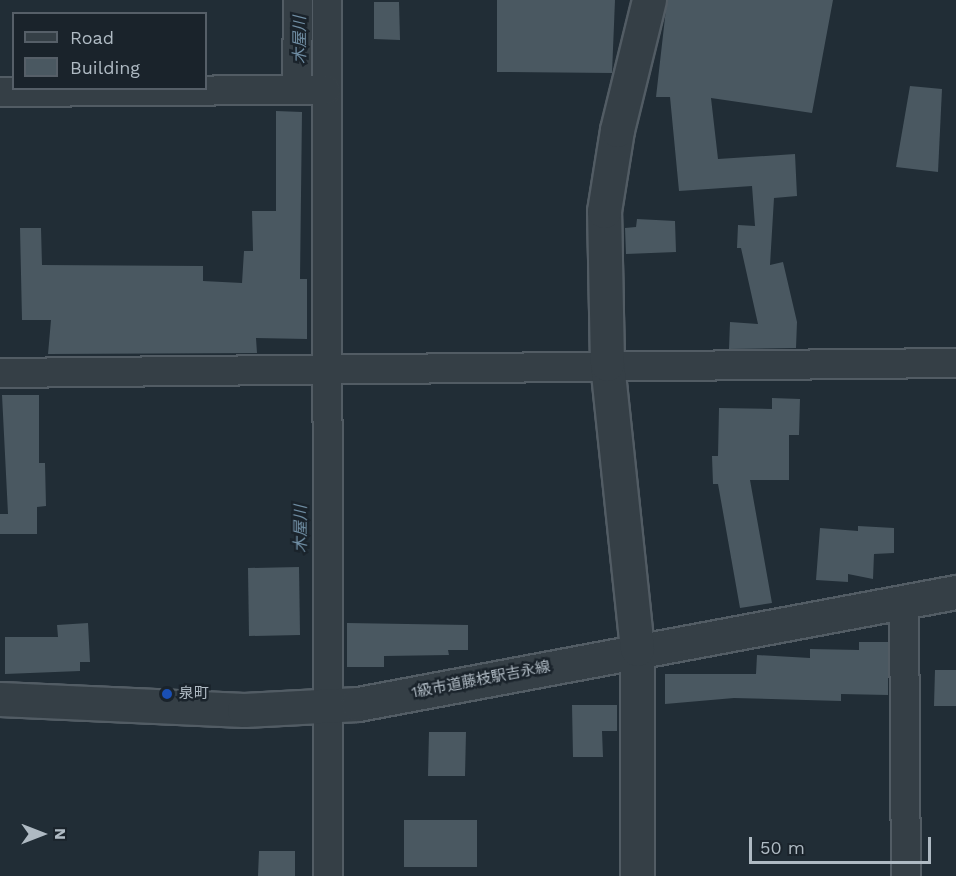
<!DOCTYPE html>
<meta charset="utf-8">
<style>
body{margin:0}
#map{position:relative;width:956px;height:876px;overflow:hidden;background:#212d36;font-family:"Work Sans","Noto Sans JP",sans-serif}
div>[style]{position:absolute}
.building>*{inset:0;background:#4a5861}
.roads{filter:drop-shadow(2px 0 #525c64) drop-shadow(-2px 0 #525c64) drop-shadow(0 2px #525c64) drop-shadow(0 -2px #525c64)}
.minor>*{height:28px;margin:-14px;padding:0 14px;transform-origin:14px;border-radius:14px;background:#353f46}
.tertiary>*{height:33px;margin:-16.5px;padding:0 16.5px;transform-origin:16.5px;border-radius:16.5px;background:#353f46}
.dots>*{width:16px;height:16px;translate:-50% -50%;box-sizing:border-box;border:3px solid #1a232b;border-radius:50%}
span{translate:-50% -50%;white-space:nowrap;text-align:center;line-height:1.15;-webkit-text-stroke:5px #1a232b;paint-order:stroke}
.street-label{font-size:15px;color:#afbac3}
.poi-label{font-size:15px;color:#afbac3}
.left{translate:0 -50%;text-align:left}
.water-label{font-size:16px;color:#718fa5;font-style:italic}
.legend{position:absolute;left:12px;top:12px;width:195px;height:78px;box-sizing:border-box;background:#1a232b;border:2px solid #565f68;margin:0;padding:8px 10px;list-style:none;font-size:18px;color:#afbac3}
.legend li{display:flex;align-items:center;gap:12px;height:30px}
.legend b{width:30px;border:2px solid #565f68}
.north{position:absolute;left:12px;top:804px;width:60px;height:60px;-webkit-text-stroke:4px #1a232b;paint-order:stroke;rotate:90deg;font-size:16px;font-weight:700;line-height:24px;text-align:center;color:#afbac3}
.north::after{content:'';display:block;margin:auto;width:21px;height:27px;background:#afbac3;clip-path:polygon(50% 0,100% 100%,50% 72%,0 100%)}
.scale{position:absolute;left:749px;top:837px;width:182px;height:27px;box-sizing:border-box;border:3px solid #afbac3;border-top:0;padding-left:8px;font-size:18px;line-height:21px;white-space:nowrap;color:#afbac3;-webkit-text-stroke:4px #1a232b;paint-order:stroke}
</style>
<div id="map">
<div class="building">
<div style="clip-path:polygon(497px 0,615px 0,612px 73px,497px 72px)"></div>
<div style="clip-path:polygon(667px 0,833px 0,812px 113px,711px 98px,718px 159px,795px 154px,797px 196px,774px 198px,770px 265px,783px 262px,797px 322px,796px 348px,729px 349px,730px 322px,758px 324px,741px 248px,737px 248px,738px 225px,755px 226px,752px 186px,679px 191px,670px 97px,656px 97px)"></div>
<div style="clip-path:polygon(374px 2px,399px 2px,400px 40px,374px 39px)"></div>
<div style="clip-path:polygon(910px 86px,942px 89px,938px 172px,896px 167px)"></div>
<div style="clip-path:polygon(276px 111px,302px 112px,300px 279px,307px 279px,307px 339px,256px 338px,257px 353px,48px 354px,51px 320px,22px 320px,20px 228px,41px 228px,42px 265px,203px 266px,203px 281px,242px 283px,244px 251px,253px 251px,252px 211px,276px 211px)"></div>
<div style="clip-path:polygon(637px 219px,675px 221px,676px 252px,626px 254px,625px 228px,636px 227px)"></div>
<div style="clip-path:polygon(2px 395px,39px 395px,39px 463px,45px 463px,46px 506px,37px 507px,37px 534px,0 534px,0 514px,8px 514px)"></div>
<div style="clip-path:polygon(772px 398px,800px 399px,799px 435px,789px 435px,789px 480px,750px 480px,772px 603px,740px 608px,718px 484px,713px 484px,712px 456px,718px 456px,719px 408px,772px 409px)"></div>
<div style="clip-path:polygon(858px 526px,894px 528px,894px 553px,874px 554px,873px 579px,848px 574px,848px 582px,816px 580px,820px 528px,858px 531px)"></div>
<div style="clip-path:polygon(299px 567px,300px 635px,249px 636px,248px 568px)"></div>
<div style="clip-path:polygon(88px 623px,90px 662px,80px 662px,80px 671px,5px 674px,5px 637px,58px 637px,57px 625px)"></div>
<div style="clip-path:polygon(347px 623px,468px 625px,468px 650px,448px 650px,449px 655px,384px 656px,384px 667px,347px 667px)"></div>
<div style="clip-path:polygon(859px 642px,888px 642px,888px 695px,841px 694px,841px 701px,734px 698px,665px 704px,665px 674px,756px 674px,757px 655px,810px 658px,810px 649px,859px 650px)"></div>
<div style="clip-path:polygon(935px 670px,956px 670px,956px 706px,934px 706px)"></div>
<div style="clip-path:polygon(572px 705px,617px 705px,617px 731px,602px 731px,603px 757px,573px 757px)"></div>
<div style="clip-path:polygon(429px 732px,466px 732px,465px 776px,428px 776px)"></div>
<div style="clip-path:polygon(404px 820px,477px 820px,477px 867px,404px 867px)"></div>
<div style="clip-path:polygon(259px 851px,295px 851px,295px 876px,258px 876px)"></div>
</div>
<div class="roads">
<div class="minor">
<div style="left:327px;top:0;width:876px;rotate:89.93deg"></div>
<div style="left:297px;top:90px;width:90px;rotate:-89.4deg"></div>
<div style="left:0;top:92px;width:326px;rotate:-0.4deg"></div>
<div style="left:0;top:373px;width:956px;rotate:-0.6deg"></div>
<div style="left:904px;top:602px;width:274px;rotate:89.6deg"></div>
</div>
<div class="tertiary">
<div style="left:0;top:699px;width:244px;rotate:2.6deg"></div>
<div style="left:244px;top:710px;width:114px;rotate:-3deg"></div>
<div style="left:358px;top:704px;width:608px;rotate:-10.61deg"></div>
<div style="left:637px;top:876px;width:227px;rotate:-90deg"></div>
<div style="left:637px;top:649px;width:287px;rotate:-96deg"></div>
<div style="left:607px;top:364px;width:153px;rotate:-91.1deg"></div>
<div style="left:604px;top:211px;width:82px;rotate:-80.9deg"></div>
<div style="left:617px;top:130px;width:134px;rotate:-76.2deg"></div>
</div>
</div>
<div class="dots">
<div style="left:167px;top:694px;background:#1a4fb4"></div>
</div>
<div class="street-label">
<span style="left:481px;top:680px;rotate:-11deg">1級市道藤枝駅吉永線</span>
</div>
<div class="poi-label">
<span class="left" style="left:179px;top:694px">泉町</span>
</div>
<div class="water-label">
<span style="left:300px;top:40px;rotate:-90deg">木屋川</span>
<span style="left:301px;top:529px;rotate:-90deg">木屋川</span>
</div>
<ul class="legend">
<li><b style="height:8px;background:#353f46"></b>Road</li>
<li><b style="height:16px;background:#4a5861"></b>Building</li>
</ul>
<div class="north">N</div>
<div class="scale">50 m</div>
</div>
